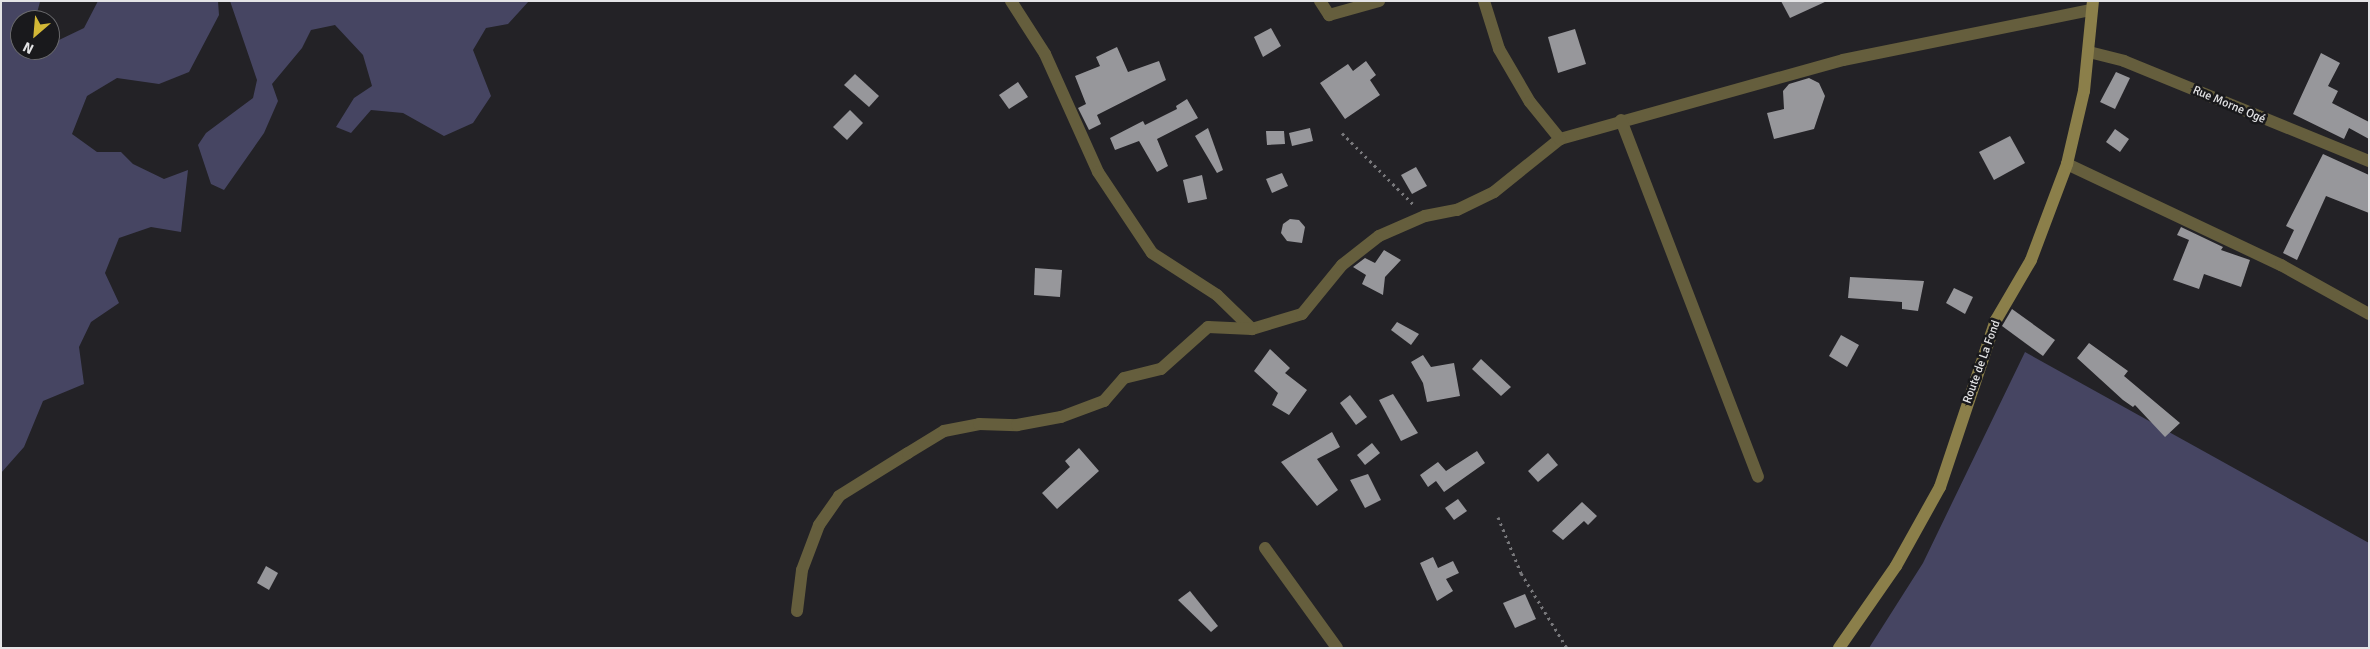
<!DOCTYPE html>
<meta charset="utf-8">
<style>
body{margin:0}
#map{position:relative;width:2370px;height:649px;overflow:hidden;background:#232226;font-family:Signika,sans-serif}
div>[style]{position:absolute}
.forest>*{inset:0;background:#464562}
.building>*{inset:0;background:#97979b}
.path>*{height:3px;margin-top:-1.5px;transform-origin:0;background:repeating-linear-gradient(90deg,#78787b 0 2.5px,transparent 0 6.5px)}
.street>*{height:12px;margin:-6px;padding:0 6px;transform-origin:6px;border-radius:6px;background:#655e3d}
.secondary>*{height:12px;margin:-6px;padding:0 6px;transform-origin:6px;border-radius:6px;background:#8b7f4a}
span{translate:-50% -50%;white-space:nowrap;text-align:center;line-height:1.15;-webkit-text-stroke:5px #19191c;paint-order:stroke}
.street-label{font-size:12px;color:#e4e4e6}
.frame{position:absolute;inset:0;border:2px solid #e4e4e6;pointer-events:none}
.north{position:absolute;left:10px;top:10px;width:50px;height:50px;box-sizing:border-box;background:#19191c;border:1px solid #6a6a6d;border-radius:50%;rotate:207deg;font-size:14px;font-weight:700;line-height:20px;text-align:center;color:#e4e4e6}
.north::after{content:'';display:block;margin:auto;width:18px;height:22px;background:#d2b736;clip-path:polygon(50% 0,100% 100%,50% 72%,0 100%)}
</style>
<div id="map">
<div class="forest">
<div style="clip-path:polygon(1px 1px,40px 2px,35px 20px,20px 20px,20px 50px,50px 50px,50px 40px,59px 40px,84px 28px,98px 1px,218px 1px,219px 15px,189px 72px,159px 84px,117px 78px,87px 96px,72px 134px,97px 152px,121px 152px,133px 164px,164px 179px,188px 170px,181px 232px,151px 227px,119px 238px,105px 273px,119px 303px,91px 322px,79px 347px,84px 384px,43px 401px,24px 447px,1px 473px)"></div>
<div style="clip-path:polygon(230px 1px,529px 1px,508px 24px,486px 28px,473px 50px,491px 96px,473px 123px,444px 136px,403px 113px,371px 110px,351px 133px,336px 127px,354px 98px,372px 86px,363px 55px,335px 25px,311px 30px,302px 48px,272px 84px,278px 101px,264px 133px,224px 190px,211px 184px,198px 145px,206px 133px,253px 98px,257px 80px)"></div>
<div style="clip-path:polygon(2025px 352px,2369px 543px,2369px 648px,1869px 648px,1923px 563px)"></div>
</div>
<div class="building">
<div style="clip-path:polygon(1781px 1px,1827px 1px,1790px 18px)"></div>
<div style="clip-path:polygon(1271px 28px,1281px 46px,1263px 57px,1254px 37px)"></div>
<div style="clip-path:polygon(1575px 29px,1586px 64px,1558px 73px,1548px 37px)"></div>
<div style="clip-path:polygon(1117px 47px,1128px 72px,1159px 61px,1166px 80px,1097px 115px,1101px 124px,1089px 130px,1078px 108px,1086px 104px,1075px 76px,1100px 66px,1096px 57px)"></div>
<div style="clip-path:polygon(2321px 53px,2340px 63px,2328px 86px,2338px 91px,2332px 103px,2369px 122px,2369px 139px,2349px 128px,2344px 139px,2293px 114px)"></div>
<div style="clip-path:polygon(1366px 61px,1376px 75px,1370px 80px,1380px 95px,1345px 119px,1320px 83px,1348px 64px,1353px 71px)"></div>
<div style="clip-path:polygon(2116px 72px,2130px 78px,2115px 109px,2100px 102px)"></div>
<div style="clip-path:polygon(855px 74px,879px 96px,869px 107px,844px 85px)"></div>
<div style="clip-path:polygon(1809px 78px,1819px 83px,1825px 96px,1814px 129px,1774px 139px,1767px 113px,1784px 109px,1783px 91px,1789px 84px)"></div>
<div style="clip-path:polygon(1018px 82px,1028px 97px,1009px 109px,999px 95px)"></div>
<div style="clip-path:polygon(1187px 99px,1198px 118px,1157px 139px,1168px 166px,1157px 172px,1139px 141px,1115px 150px,1110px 138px,1143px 121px,1145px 125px,1177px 109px,1176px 106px)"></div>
<div style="clip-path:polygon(850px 110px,863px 123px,847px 140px,833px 127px)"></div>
<div style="clip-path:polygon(1208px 128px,1223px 170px,1217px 173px,1195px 136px)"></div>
<div style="clip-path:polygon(1310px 128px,1313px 141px,1292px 146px,1289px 133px)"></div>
<div style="clip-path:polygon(2115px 129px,2129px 139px,2120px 152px,2106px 142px)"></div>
<div style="clip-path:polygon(1266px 131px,1284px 131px,1285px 144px,1267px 145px)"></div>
<div style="clip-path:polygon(2010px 136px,2025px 163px,1994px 180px,1979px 152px)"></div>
<div style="clip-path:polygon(2323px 154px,2369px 175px,2369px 213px,2326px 196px,2297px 260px,2283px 253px,2294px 230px,2286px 226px)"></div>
<div style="clip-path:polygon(1416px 167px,1427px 186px,1412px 194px,1401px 175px)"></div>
<div style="clip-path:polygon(1282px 173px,1288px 186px,1272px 193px,1266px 179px)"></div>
<div style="clip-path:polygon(1202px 175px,1207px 199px,1188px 203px,1183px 180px)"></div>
<div style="clip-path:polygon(1290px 219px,1299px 220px,1305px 227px,1302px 243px,1287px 241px,1281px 233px,1283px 224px)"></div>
<div style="clip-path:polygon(2181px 227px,2223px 247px,2221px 250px,2250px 260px,2241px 287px,2204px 274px,2199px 289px,2173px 280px,2189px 240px,2177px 235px)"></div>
<div style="clip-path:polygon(1384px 250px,1401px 260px,1385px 277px,1383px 295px,1362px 284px,1366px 275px,1353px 267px,1365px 258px,1375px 263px)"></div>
<div style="clip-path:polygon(1035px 268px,1062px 270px,1060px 297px,1034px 295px)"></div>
<div style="clip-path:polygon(1850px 277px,1924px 281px,1918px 311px,1902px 309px,1902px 302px,1848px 298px)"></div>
<div style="clip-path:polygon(1954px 288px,1973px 297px,1965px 314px,1946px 303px)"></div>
<div style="clip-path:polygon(2012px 309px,2055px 340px,2043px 356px,2002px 326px)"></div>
<div style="clip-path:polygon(1397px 322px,1419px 334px,1411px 345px,1391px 330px)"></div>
<div style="clip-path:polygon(1841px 335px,1859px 345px,1847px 367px,1829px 356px)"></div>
<div style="clip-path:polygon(2089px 343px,2128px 371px,2124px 376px,2180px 423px,2165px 437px,2135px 405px,2133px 407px,2123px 400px,2077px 358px)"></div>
<div style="clip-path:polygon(1270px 349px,1290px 368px,1285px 373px,1307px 390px,1289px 415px,1272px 405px,1278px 393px,1254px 371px)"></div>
<div style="clip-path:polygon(1423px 355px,1431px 367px,1454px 363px,1460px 396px,1427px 402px,1423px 383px,1411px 362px)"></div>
<div style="clip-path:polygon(1481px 359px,1511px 387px,1501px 396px,1472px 369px)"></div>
<div style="clip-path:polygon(1393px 394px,1418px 433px,1401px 441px,1379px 400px)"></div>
<div style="clip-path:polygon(1350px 395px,1367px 417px,1356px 425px,1340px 403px)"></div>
<div style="clip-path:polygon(1332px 432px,1340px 447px,1317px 459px,1338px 490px,1317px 506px,1281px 462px)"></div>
<div style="clip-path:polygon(1372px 443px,1380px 453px,1365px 465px,1357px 455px)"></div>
<div style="clip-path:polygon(1079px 448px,1099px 471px,1057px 509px,1042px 493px,1070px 467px,1065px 461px)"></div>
<div style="clip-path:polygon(1477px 451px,1485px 463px,1444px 492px,1436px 481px,1428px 487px,1420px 475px,1438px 462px,1446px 471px)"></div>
<div style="clip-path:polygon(1548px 453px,1558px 465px,1538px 482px,1528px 471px)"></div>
<div style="clip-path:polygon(1368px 474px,1381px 500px,1365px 508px,1350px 480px)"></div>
<div style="clip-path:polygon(1458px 499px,1467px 511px,1454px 520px,1445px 508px)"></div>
<div style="clip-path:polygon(1582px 502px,1597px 516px,1588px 525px,1584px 521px,1563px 540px,1552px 531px)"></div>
<div style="clip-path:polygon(1433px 557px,1438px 568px,1453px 561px,1459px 573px,1446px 579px,1453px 591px,1437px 601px,1420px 563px)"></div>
<div style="clip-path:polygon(266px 566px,278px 573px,269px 590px,257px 583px)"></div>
<div style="clip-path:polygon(1190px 591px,1218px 626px,1211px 632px,1178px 600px)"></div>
<div style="clip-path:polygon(1525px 594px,1536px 619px,1515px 628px,1503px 603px)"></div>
</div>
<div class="path">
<div style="left:1342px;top:133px;width:102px;rotate:45deg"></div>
<div style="left:1498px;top:517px;width:61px;rotate:67.7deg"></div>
<div style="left:1521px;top:573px;width:88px;rotate:58.5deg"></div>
</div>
<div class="street">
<div style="left:1011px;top:1px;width:63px;rotate:57.3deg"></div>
<div style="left:1045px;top:54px;width:129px;rotate:65.8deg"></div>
<div style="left:1098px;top:172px;width:97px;rotate:56.3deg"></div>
<div style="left:1152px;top:253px;width:77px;rotate:32.9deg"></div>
<div style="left:1217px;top:295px;width:49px;rotate:44.2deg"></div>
<div style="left:1252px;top:329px;width:52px;rotate:-16.7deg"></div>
<div style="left:1302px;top:314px;width:63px;rotate:-50.8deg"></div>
<div style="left:1342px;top:265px;width:47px;rotate:-38.1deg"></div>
<div style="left:1379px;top:236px;width:50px;rotate:-23.5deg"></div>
<div style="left:1425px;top:216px;width:33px;rotate:-11deg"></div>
<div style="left:1457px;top:210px;width:41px;rotate:-25.9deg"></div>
<div style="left:1494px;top:192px;width:85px;rotate:-38.8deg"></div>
<div style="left:1560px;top:139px;width:294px;rotate:-15.6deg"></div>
<div style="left:1843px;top:60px;width:253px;rotate:-11.4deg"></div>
<div style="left:1320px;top:1px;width:17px;rotate:57deg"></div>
<div style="left:1329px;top:15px;width:52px;rotate:-15.6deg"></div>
<div style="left:1484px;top:1px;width:50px;rotate:72.6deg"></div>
<div style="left:1499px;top:49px;width:61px;rotate:59.7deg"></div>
<div style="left:1530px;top:102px;width:48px;rotate:51deg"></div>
<div style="left:2089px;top:52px;width:36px;rotate:14deg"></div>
<div style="left:2124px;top:61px;width:265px;rotate:22.2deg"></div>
<div style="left:1621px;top:120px;width:382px;rotate:69deg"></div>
<div style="left:2067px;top:164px;width:237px;rotate:25.3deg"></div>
<div style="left:2281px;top:265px;width:101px;rotate:29.1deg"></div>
<div style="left:1265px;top:548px;width:123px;rotate:54.2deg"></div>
<div style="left:797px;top:611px;width:41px;rotate:-83deg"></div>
<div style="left:802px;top:570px;width:48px;rotate:-69.3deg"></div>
<div style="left:819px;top:525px;width:35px;rotate:-55deg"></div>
<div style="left:839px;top:496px;width:81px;rotate:-31.9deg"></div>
<div style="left:908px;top:453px;width:42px;rotate:-31.4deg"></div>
<div style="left:944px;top:431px;width:36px;rotate:-11deg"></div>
<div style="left:979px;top:424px;width:38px;rotate:2deg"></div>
<div style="left:1017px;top:425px;width:45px;rotate:-10.3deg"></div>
<div style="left:1061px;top:417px;width:46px;rotate:-20.4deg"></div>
<div style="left:1104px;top:401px;width:30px;rotate:-49deg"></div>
<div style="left:1124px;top:378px;width:38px;rotate:-14deg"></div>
<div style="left:1161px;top:369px;width:63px;rotate:-41.8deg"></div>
<div style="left:1208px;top:327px;width:44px;rotate:2.6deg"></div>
</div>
<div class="secondary">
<div style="left:1839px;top:648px;width:100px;rotate:-55.2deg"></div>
<div style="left:1896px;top:566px;width:90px;rotate:-60.9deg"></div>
<div style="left:1940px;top:487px;width:176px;rotate:-71.5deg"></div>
<div style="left:1996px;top:320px;width:69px;rotate:-59.7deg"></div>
<div style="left:2031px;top:260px;width:103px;rotate:-69.4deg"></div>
<div style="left:2067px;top:164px;width:75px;rotate:-76.9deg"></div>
<div style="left:2084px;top:91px;width:90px;rotate:-84.3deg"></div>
</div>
<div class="street-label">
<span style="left:2229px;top:105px;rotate:23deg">Rue Morne Ogé</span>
<span style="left:1982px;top:362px;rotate:-70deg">Route de La Fond</span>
</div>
<div class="frame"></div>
<div class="north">N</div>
</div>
